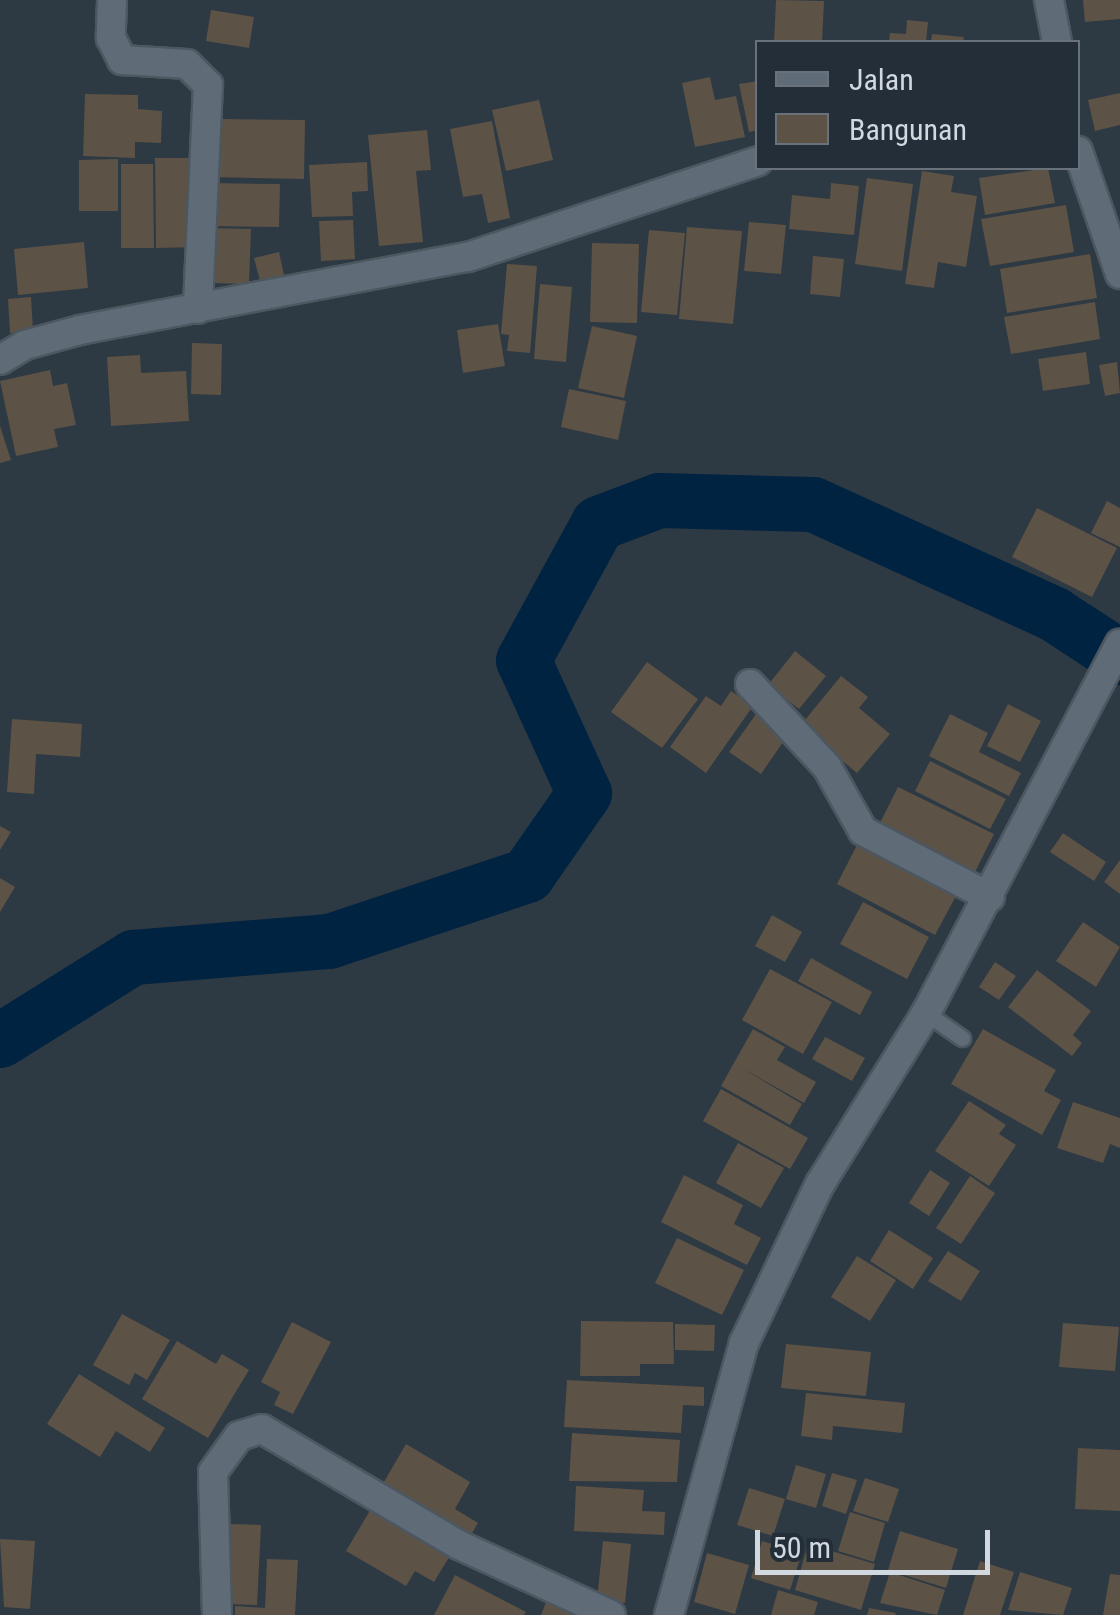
<!DOCTYPE html>
<style>
body{margin:0}
#map{position:relative;width:1120px;height:1615px;overflow:hidden;background:#2d3943;font-family:"Roboto Condensed",sans-serif}
div>[style]{position:absolute}
.river>*{height:55px;margin:-27.5px;padding:0 27.5px;transform-origin:27.5px;border-radius:27.5px;background:#002341}
.building>*{inset:0;background:#5d5246}
.roads{filter:drop-shadow(2px 0 #4d5760) drop-shadow(-2px 0 #4d5760) drop-shadow(0 2px #4d5760) drop-shadow(0 -2px #4d5760)}
.service>*{height:15px;margin:-7.5px;padding:0 7.5px;transform-origin:7.5px;border-radius:7.5px;background:#5f6c78}
.minor>*{height:28px;margin:-14px;padding:0 14px;transform-origin:14px;border-radius:14px;background:#5f6c78}
.tertiary>*{height:28px;margin:-14px;padding:0 14px;transform-origin:14px;border-radius:14px;background:#5f6c78}
span{translate:-50% -50%;white-space:nowrap;text-align:center;line-height:1.15;-webkit-text-stroke:10px #232e38;paint-order:stroke}
.legend{position:absolute;left:755px;top:40px;width:325px;height:130px;box-sizing:border-box;background:#232e38;border:2px solid #69727b;margin:0;padding:12px 18px;list-style:none;font-size:30px;color:#d1d8df}
.legend li{display:flex;align-items:center;gap:20px;height:50px}
.legend b{width:50px;border:2px solid #69727b}
.scale{position:absolute;left:755px;top:1530px;width:235px;height:45px;box-sizing:border-box;border:5px solid #d1d8df;border-top:0;padding-left:12px;font-size:30px;line-height:35px;white-space:nowrap;color:#d1d8df;-webkit-text-stroke:8px #232e38;paint-order:stroke}
</style>
<div id="map">
<div class="river">
<div style="left:0;top:1040px;width:157px;rotate:-32deg"></div>
<div style="left:133px;top:957px;width:197px;rotate:-4.7deg"></div>
<div style="left:329px;top:941px;width:209px;rotate:-18.4deg"></div>
<div style="left:527px;top:875px;width:100px;rotate:-55.2deg"></div>
<div style="left:584px;top:793px;width:146px;rotate:-114.6deg"></div>
<div style="left:523px;top:660px;width:156px;rotate:-61.3deg"></div>
<div style="left:598px;top:523px;width:65px;rotate:-20.7deg"></div>
<div style="left:659px;top:500px;width:154px;rotate:1.5deg"></div>
<div style="left:813px;top:504px;width:265px;rotate:24.5deg"></div>
<div style="left:1054px;top:614px;width:79px;rotate:33.1deg"></div>
</div>
<div class="building">
<div style="clip-path:polygon(776px 0,824px 1px,822px 42px,774px 42px)"></div>
<div style="clip-path:polygon(1083px 0,1120px 0,1120px 19px,1085px 22px)"></div>
<div style="clip-path:polygon(211px 10px,254px 17px,249px 48px,206px 41px)"></div>
<div style="clip-path:polygon(907px 20px,928px 22px,926px 42px,889px 42px,890px 33px,906px 34px)"></div>
<div style="clip-path:polygon(932px 34px,964px 37px,963px 42px,931px 42px)"></div>
<div style="clip-path:polygon(710px 77px,715px 100px,736px 96px,745px 137px,695px 147px,682px 83px)"></div>
<div style="clip-path:polygon(758px 81px,758px 130px,749px 132px,739px 84px)"></div>
<div style="clip-path:polygon(1120px 93px,1120px 125px,1095px 131px,1088px 100px)"></div>
<div style="clip-path:polygon(85px 94px,138px 95px,138px 109px,162px 111px,161px 143px,135px 142px,135px 158px,83px 156px)"></div>
<div style="clip-path:polygon(539px 100px,553px 160px,506px 171px,492px 110px)"></div>
<div style="clip-path:polygon(221px 119px,305px 120px,304px 179px,209px 177px,210px 143px,221px 144px)"></div>
<div style="clip-path:polygon(492px 121px,510px 218px,488px 223px,482px 194px,463px 197px,450px 129px)"></div>
<div style="clip-path:polygon(427px 130px,431px 170px,416px 171px,423px 242px,379px 246px,368px 135px)"></div>
<div style="clip-path:polygon(155px 158px,196px 158px,196px 247px,156px 248px)"></div>
<div style="clip-path:polygon(118px 159px,118px 211px,79px 211px,79px 160px)"></div>
<div style="clip-path:polygon(367px 162px,368px 191px,352px 192px,353px 216px,312px 217px,309px 165px)"></div>
<div style="clip-path:polygon(121px 164px,153px 164px,154px 248px,121px 248px)"></div>
<div style="clip-path:polygon(1048px 168px,1055px 203px,985px 215px,979px 178px)"></div>
<div style="clip-path:polygon(922px 171px,954px 176px,951px 192px,977px 196px,966px 267px,938px 262px,934px 288px,905px 284px)"></div>
<div style="clip-path:polygon(867px 178px,913px 184px,902px 271px,855px 264px)"></div>
<div style="clip-path:polygon(208px 183px,280px 184px,279px 227px,208px 226px)"></div>
<div style="clip-path:polygon(831px 183px,859px 186px,854px 235px,789px 229px,792px 195px,830px 199px)"></div>
<div style="clip-path:polygon(1066px 205px,1074px 252px,990px 266px,981px 219px)"></div>
<div style="clip-path:polygon(353px 220px,355px 259px,321px 261px,319px 221px)"></div>
<div style="clip-path:polygon(749px 222px,786px 225px,781px 274px,744px 271px)"></div>
<div style="clip-path:polygon(687px 227px,742px 231px,733px 324px,679px 319px)"></div>
<div style="clip-path:polygon(209px 228px,251px 229px,249px 284px,208px 283px)"></div>
<div style="clip-path:polygon(649px 230px,685px 233px,677px 315px,641px 312px)"></div>
<div style="clip-path:polygon(84px 242px,88px 288px,18px 295px,14px 249px)"></div>
<div style="clip-path:polygon(592px 243px,639px 244px,637px 323px,590px 322px)"></div>
<div style="clip-path:polygon(279px 252px,284px 275px,260px 281px,254px 258px)"></div>
<div style="clip-path:polygon(1090px 254px,1097px 298px,1007px 313px,1000px 269px)"></div>
<div style="clip-path:polygon(813px 256px,844px 259px,840px 297px,810px 294px)"></div>
<div style="clip-path:polygon(507px 264px,537px 266px,530px 353px,507px 351px,509px 335px,501px 334px)"></div>
<div style="clip-path:polygon(540px 284px,572px 287px,566px 362px,534px 359px)"></div>
<div style="clip-path:polygon(31px 297px,33px 331px,10px 333px,8px 299px)"></div>
<div style="clip-path:polygon(1095px 302px,1100px 339px,1011px 354px,1004px 317px)"></div>
<div style="clip-path:polygon(498px 324px,505px 366px,463px 373px,457px 330px)"></div>
<div style="clip-path:polygon(592px 326px,637px 336px,624px 398px,578px 388px)"></div>
<div style="clip-path:polygon(192px 343px,222px 344px,221px 395px,191px 394px)"></div>
<div style="clip-path:polygon(1086px 352px,1090px 384px,1043px 391px,1038px 359px)"></div>
<div style="clip-path:polygon(140px 355px,141px 373px,186px 371px,189px 421px,111px 426px,107px 357px)"></div>
<div style="clip-path:polygon(1117px 362px,1120px 393px,1105px 396px,1099px 365px)"></div>
<div style="clip-path:polygon(50px 370px,53px 386px,67px 383px,76px 425px,54px 429px,58px 447px,16px 456px,0 381px)"></div>
<div style="clip-path:polygon(569px 389px,626px 401px,618px 440px,561px 427px)"></div>
<div style="clip-path:polygon(0 426px,11px 460px,0 463px)"></div>
<div style="clip-path:polygon(1107px 501px,1120px 508px,1120px 547px,1091px 533px)"></div>
<div style="clip-path:polygon(1037px 508px,1117px 548px,1092px 597px,1012px 557px)"></div>
<div style="clip-path:polygon(795px 651px,826px 676px,799px 709px,768px 685px)"></div>
<div style="clip-path:polygon(647px 662px,698px 699px,662px 748px,611px 712px)"></div>
<div style="clip-path:polygon(841px 676px,868px 697px,859px 708px,890px 734px,857px 773px,800px 726px)"></div>
<div style="clip-path:polygon(731px 691px,753px 706px,706px 773px,670px 747px,706px 696px,721px 706px)"></div>
<div style="clip-path:polygon(1008px 704px,1041px 721px,1020px 762px,987px 746px)"></div>
<div style="clip-path:polygon(759px 710px,790px 732px,761px 774px,729px 752px)"></div>
<div style="clip-path:polygon(950px 714px,988px 733px,979px 752px,1021px 773px,1009px 796px,929px 756px)"></div>
<div style="clip-path:polygon(12px 719px,82px 724px,80px 757px,36px 754px,34px 794px,7px 792px)"></div>
<div style="clip-path:polygon(930px 761px,1006px 799px,990px 829px,915px 791px)"></div>
<div style="clip-path:polygon(898px 787px,994px 834px,971px 880px,875px 833px)"></div>
<div style="clip-path:polygon(0 826px,11px 832px,0 850px)"></div>
<div style="clip-path:polygon(1063px 833px,1106px 862px,1094px 881px,1050px 852px)"></div>
<div style="clip-path:polygon(858px 843px,957px 894px,935px 935px,837px 884px)"></div>
<div style="clip-path:polygon(1120px 860px,1120px 894px,1104px 882px)"></div>
<div style="clip-path:polygon(0 878px,15px 887px,0 912px)"></div>
<div style="clip-path:polygon(863px 902px,929px 937px,907px 979px,840px 944px)"></div>
<div style="clip-path:polygon(772px 915px,802px 932px,785px 962px,755px 946px)"></div>
<div style="clip-path:polygon(1083px 922px,1120px 947px,1096px 987px,1056px 961px)"></div>
<div style="clip-path:polygon(811px 958px,872px 992px,860px 1015px,798px 981px)"></div>
<div style="clip-path:polygon(995px 962px,1016px 976px,999px 1000px,979px 987px)"></div>
<div style="clip-path:polygon(770px 969px,832px 1002px,803px 1054px,742px 1020px)"></div>
<div style="clip-path:polygon(1037px 970px,1091px 1011px,1073px 1035px,1082px 1043px,1072px 1056px,1008px 1007px)"></div>
<div style="clip-path:polygon(753px 1029px,785px 1047px,777px 1060px,816px 1082px,804px 1103px,740px 1067px,802px 1104px,790px 1125px,721px 1086px)"></div>
<div style="clip-path:polygon(983px 1029px,1056px 1070px,1044px 1091px,1061px 1100px,1042px 1135px,951px 1084px)"></div>
<div style="clip-path:polygon(825px 1037px,865px 1058px,852px 1081px,812px 1059px)"></div>
<div style="clip-path:polygon(721px 1089px,808px 1138px,790px 1169px,703px 1121px)"></div>
<div style="clip-path:polygon(969px 1101px,1006px 1125px,999px 1134px,1016px 1145px,989px 1186px,935px 1151px)"></div>
<div style="clip-path:polygon(1073px 1102px,1120px 1118px,1120px 1148px,1110px 1144px,1103px 1163px,1057px 1148px)"></div>
<div style="clip-path:polygon(738px 1143px,784px 1168px,761px 1208px,716px 1183px)"></div>
<div style="clip-path:polygon(930px 1170px,950px 1183px,929px 1216px,909px 1203px)"></div>
<div style="clip-path:polygon(684px 1175px,743px 1205px,734px 1224px,761px 1238px,747px 1265px,661px 1222px)"></div>
<div style="clip-path:polygon(970px 1176px,995px 1193px,961px 1244px,936px 1228px)"></div>
<div style="clip-path:polygon(889px 1230px,933px 1258px,913px 1289px,870px 1261px)"></div>
<div style="clip-path:polygon(677px 1238px,744px 1270px,722px 1315px,655px 1283px)"></div>
<div style="clip-path:polygon(948px 1251px,980px 1271px,961px 1301px,928px 1281px)"></div>
<div style="clip-path:polygon(857px 1256px,896px 1280px,870px 1321px,831px 1297px)"></div>
<div style="clip-path:polygon(122px 1314px,170px 1340px,147px 1380px,135px 1373px,129px 1385px,93px 1365px)"></div>
<div style="clip-path:polygon(581px 1321px,673px 1322px,674px 1364px,640px 1364px,640px 1376px,580px 1376px)"></div>
<div style="clip-path:polygon(292px 1322px,331px 1342px,293px 1414px,274px 1405px,280px 1392px,261px 1382px)"></div>
<div style="clip-path:polygon(1063px 1323px,1119px 1327px,1115px 1371px,1059px 1367px)"></div>
<div style="clip-path:polygon(675px 1324px,715px 1325px,714px 1351px,675px 1350px)"></div>
<div style="clip-path:polygon(177px 1341px,216px 1364px,222px 1354px,249px 1370px,208px 1438px,142px 1399px)"></div>
<div style="clip-path:polygon(786px 1344px,871px 1352px,866px 1396px,781px 1388px)"></div>
<div style="clip-path:polygon(79px 1374px,165px 1428px,150px 1452px,116px 1431px,100px 1457px,47px 1424px)"></div>
<div style="clip-path:polygon(567px 1380px,704px 1387px,704px 1406px,683px 1405px,681px 1433px,564px 1427px)"></div>
<div style="clip-path:polygon(806px 1393px,905px 1403px,902px 1433px,833px 1426px,832px 1440px,801px 1436px)"></div>
<div style="clip-path:polygon(572px 1433px,680px 1440px,677px 1482px,569px 1481px)"></div>
<div style="clip-path:polygon(406px 1444px,470px 1482px,455px 1509px,478px 1523px,469px 1538px,381px 1487px)"></div>
<div style="clip-path:polygon(1078px 1448px,1120px 1450px,1120px 1511px,1075px 1509px)"></div>
<div style="clip-path:polygon(796px 1465px,826px 1474px,816px 1508px,786px 1499px)"></div>
<div style="clip-path:polygon(832px 1473px,857px 1480px,846px 1514px,822px 1506px)"></div>
<div style="clip-path:polygon(865px 1478px,899px 1489px,888px 1522px,853px 1511px)"></div>
<div style="clip-path:polygon(576px 1486px,644px 1490px,642px 1511px,665px 1512px,664px 1535px,574px 1531px)"></div>
<div style="clip-path:polygon(749px 1488px,785px 1499px,773px 1536px,737px 1525px)"></div>
<div style="clip-path:polygon(375px 1502px,454px 1549px,434px 1582px,415px 1571px,406px 1586px,346px 1551px)"></div>
<div style="clip-path:polygon(850px 1512px,885px 1523px,874px 1562px,838px 1551px)"></div>
<div style="clip-path:polygon(229px 1524px,261px 1525px,257px 1605px,225px 1604px)"></div>
<div style="clip-path:polygon(900px 1531px,958px 1549px,946px 1588px,888px 1570px)"></div>
<div style="clip-path:polygon(0 1539px,35px 1541px,30px 1609px,4px 1607px)"></div>
<div style="clip-path:polygon(603px 1541px,631px 1544px,625px 1603px,597px 1600px)"></div>
<div style="clip-path:polygon(762px 1541px,802px 1553px,790px 1590px,751px 1578px)"></div>
<div style="clip-path:polygon(808px 1544px,875px 1564px,861px 1610px,795px 1590px)"></div>
<div style="clip-path:polygon(707px 1553px,749px 1565px,735px 1614px,694px 1602px)"></div>
<div style="clip-path:polygon(267px 1559px,298px 1560px,295px 1615px,235px 1615px,235px 1606px,265px 1608px)"></div>
<div style="clip-path:polygon(980px 1561px,1014px 1572px,1000px 1615px,963px 1615px)"></div>
<div style="clip-path:polygon(890px 1572px,945px 1590px,937px 1615px,880px 1603px)"></div>
<div style="clip-path:polygon(1020px 1572px,1072px 1588px,1063px 1615px,1008px 1610px)"></div>
<div style="clip-path:polygon(1110px 1574px,1120px 1575px,1120px 1615px,1103px 1615px)"></div>
<div style="clip-path:polygon(455px 1575px,526px 1612px,524px 1615px,434px 1615px)"></div>
<div style="clip-path:polygon(778px 1590px,818px 1602px,814px 1615px,771px 1615px)"></div>
<div style="clip-path:polygon(547px 1600px,583px 1615px,541px 1615px)"></div>
<div style="clip-path:polygon(869px 1608px,896px 1613px,895px 1615px,867px 1615px)"></div>
</div>
<div class="roads">
<div class="service">
<div style="left:926px;top:1013px;width:44px;rotate:34.8deg"></div>
</div>
<div class="minor">
<div style="left:112px;top:0;width:38px;rotate:92deg"></div>
<div style="left:111px;top:38px;width:25px;rotate:63deg"></div>
<div style="left:122px;top:60px;width:65px;rotate:3.5deg"></div>
<div style="left:187px;top:64px;width:30px;rotate:45deg"></div>
<div style="left:208px;top:85px;width:224px;rotate:92.6deg"></div>
<div style="left:750px;top:684px;width:113px;rotate:47.1deg"></div>
<div style="left:827px;top:767px;width:73px;rotate:60.6deg"></div>
<div style="left:863px;top:831px;width:143px;rotate:27.5deg"></div>
<div style="left:217px;top:1615px;width:143px;rotate:-91.6deg"></div>
<div style="left:213px;top:1472px;width:44px;rotate:-54.2deg"></div>
<div style="left:239px;top:1436px;width:24px;rotate:-17deg"></div>
<div style="left:262px;top:1429px;width:229px;rotate:30.5deg"></div>
<div style="left:459px;top:1545px;width:167px;rotate:24.7deg"></div>
</div>
<div class="tertiary">
<div style="left:1049px;top:0;width:43px;rotate:79.2deg"></div>
<div style="left:1078px;top:151px;width:130px;rotate:71.1deg"></div>
<div style="left:0;top:360px;width:29px;rotate:-31deg"></div>
<div style="left:25px;top:345px;width:57px;rotate:-15.3deg"></div>
<div style="left:80px;top:330px;width:395px;rotate:-10.7deg"></div>
<div style="left:468px;top:257px;width:305px;rotate:-18.3deg"></div>
<div style="left:669px;top:1615px;width:282px;rotate:-74.6deg"></div>
<div style="left:744px;top:1343px;width:176px;rotate:-64.5deg"></div>
<div style="left:820px;top:1184px;width:201px;rotate:-58.2deg"></div>
<div style="left:926px;top:1013px;width:417px;rotate:-62.3deg"></div>
</div>
</div>
<ul class="legend">
<li><b style="height:12px;background:#5f6c78"></b>Jalan</li>
<li><b style="height:28px;background:#5d5246"></b>Bangunan</li>
</ul>
<div class="scale">50 m</div>
</div>
